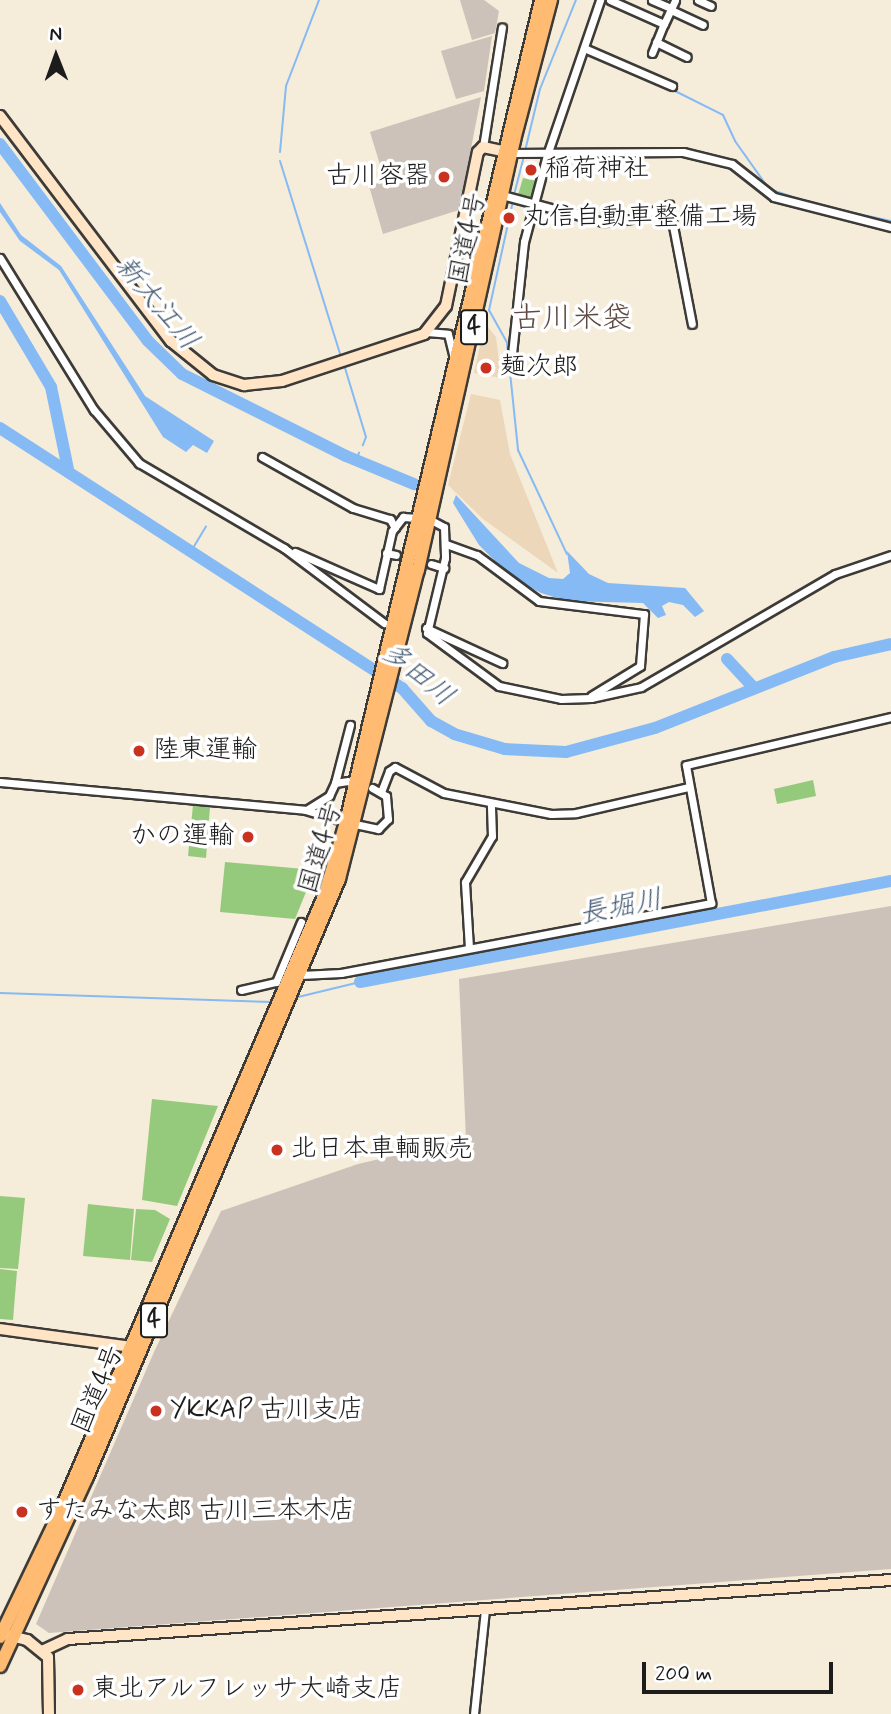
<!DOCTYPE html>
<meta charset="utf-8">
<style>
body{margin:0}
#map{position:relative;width:891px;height:1714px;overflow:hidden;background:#f5ecd9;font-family:Mynerve,"Klee One",sans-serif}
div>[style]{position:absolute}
.built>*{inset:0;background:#edd7bb}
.industrial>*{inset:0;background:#ccc2b9}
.green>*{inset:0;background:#95ca7c}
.water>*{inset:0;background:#86baf4}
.stream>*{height:2px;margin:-1px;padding:0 1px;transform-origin:1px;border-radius:1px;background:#86baf4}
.river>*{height:12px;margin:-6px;padding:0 6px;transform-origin:6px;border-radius:6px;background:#86baf4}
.roads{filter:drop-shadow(2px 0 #3d3b38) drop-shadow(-2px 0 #3d3b38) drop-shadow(0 2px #3d3b38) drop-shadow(0 -2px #3d3b38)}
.street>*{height:7px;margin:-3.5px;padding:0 3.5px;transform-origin:3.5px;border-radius:3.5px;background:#fff}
.secondary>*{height:10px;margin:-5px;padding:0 5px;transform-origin:5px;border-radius:5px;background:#ffe4c6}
.highway>*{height:12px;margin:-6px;padding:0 6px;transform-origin:6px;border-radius:6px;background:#ffbb71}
.dots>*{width:19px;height:19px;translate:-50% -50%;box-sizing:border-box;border:4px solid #fff;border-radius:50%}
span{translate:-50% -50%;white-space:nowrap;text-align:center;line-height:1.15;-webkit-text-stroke:7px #fff;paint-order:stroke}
.shield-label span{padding:2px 5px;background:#fff;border:2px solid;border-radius:5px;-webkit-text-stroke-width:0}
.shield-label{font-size:24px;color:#1c1c1c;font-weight:700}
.poi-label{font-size:26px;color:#1c1c1c}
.left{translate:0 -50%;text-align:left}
.right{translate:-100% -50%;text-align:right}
.street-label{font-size:26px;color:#1c1c1c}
.water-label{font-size:28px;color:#465b72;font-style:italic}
.quarter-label{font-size:30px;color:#5e4a43}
.north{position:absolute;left:21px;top:21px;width:70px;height:70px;-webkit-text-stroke:5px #fff;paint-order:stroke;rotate:359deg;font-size:19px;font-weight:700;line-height:28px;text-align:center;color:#1c1c1c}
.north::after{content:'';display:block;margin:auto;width:24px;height:32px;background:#1c1c1c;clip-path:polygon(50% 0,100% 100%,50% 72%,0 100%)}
.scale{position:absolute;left:642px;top:1662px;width:191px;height:32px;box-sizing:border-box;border:4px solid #1c1c1c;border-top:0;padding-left:9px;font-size:21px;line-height:24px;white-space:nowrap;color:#1c1c1c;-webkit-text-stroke:5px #fff;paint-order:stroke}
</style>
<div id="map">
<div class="built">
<div style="clip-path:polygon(485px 323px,496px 337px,501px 378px,474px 373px)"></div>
<div style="clip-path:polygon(471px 394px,500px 400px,510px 454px,558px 573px,483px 519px,448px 485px)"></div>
</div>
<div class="industrial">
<div style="clip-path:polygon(460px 0,484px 0,499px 11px,495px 33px,472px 40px)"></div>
<div style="clip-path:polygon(492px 36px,484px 91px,456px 99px,441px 51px)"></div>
<div style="clip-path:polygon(481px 97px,459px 210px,383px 234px,369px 186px,385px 181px,370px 132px)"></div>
<div style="clip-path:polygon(891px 906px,891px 1569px,49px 1633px,36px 1624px,154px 1352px,221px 1211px,358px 1164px,466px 1139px,459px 979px)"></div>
</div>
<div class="green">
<div style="clip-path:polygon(523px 178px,537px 181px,533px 198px,518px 195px)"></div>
<div style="clip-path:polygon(813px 780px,816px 796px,777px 804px,774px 789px)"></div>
<div style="clip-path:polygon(193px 805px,210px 807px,206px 858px,188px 856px)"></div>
<div style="clip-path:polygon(225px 862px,315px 870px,295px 919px,220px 912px)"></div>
<div style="clip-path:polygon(152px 1099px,218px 1106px,177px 1206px,142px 1200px)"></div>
<div style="clip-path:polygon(0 1196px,25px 1198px,18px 1269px,0 1268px)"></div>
<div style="clip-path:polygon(88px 1204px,134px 1209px,130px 1260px,83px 1256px)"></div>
<div style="clip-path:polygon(136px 1209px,155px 1210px,170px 1219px,152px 1262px,131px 1260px)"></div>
<div style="clip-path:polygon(0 1269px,17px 1271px,13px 1320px,0 1319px)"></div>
</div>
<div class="water">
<div style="clip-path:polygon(0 203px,21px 235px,61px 266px,145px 396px,214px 441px,207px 453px,193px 445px,186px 452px,163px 437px,59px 270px,20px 241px,0 212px)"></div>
<div style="clip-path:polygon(456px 495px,519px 563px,549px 578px,563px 579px,570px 573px,567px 551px,589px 574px,608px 583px,685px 588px,704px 611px,695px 617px,683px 605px,669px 602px,662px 606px,666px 615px,658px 618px,643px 603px,567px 601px,541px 593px,512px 578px,479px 545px,453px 503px)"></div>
</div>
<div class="stream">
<div style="left:671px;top:89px;width:58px;rotate:26.6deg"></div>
<div style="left:723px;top:115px;width:29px;rotate:65deg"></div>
<div style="left:735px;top:141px;width:59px;rotate:54.7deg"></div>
<div style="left:769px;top:189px;width:51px;rotate:18.4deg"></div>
<div style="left:525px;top:151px;width:64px;rotate:-76.4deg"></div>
<div style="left:540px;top:89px;width:96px;rotate:-68deg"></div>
<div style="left:280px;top:152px;width:66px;rotate:-84.8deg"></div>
<div style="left:286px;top:86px;width:92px;rotate:-69deg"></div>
<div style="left:280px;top:161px;width:205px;rotate:72.7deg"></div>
<div style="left:514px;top:195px;width:40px;rotate:-75.6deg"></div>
<div style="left:513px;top:201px;width:112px;rotate:102.4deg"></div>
<div style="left:489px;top:310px;width:38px;rotate:61deg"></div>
<div style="left:507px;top:343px;width:108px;rotate:84.1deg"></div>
<div style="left:518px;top:450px;width:115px;rotate:64.8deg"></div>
<div style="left:836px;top:209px;width:56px;rotate:12.3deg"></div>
<div style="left:345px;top:368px;width:72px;rotate:73.1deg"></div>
<div style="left:366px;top:437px;width:9px;rotate:111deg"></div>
<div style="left:356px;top:460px;width:8px;rotate:-67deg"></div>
<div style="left:190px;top:553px;width:31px;rotate:-59deg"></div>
<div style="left:0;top:993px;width:272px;rotate:1.9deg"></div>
<div style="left:294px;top:998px;width:68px;rotate:-13.6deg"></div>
</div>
<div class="river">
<div style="left:0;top:144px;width:246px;rotate:53.1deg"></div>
<div style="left:148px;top:341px;width:47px;rotate:44.1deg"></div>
<div style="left:182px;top:374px;width:183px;rotate:26.6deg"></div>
<div style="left:346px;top:456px;width:74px;rotate:22.4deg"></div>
<div style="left:0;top:301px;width:100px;rotate:59.3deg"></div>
<div style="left:51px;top:387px;width:84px;rotate:78.3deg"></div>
<div style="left:0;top:428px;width:479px;rotate:32.9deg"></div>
<div style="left:402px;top:688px;width:44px;rotate:48.7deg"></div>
<div style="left:431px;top:721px;width:26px;rotate:29deg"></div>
<div style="left:454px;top:734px;width:53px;rotate:16.4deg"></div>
<div style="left:505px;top:749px;width:61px;rotate:2.8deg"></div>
<div style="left:566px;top:752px;width:92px;rotate:-15.1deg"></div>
<div style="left:655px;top:728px;width:193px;rotate:-21.6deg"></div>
<div style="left:834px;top:657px;width:58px;rotate:-12.8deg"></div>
<div style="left:727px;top:659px;width:38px;rotate:47deg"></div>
<div style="left:360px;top:982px;width:541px;rotate:-10.77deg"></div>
</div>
<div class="roads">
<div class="street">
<div style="left:610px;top:0;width:59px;rotate:24deg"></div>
<div style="left:664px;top:24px;width:26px;rotate:-65deg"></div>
<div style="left:652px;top:0;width:21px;rotate:23deg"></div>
<div style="left:698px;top:0;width:14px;rotate:25deg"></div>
<div style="left:671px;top:10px;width:35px;rotate:25deg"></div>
<div style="left:656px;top:42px;width:34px;rotate:26deg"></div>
<div style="left:584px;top:48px;width:96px;rotate:23.4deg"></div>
<div style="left:652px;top:53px;width:31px;rotate:-68deg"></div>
<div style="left:483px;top:147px;width:121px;rotate:-81deg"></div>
<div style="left:511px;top:153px;width:172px;rotate:-0.3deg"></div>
<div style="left:683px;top:152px;width:50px;rotate:13.8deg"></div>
<div style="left:732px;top:164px;width:53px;rotate:38.2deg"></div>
<div style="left:774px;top:197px;width:121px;rotate:14.4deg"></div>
<div style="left:502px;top:195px;width:105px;rotate:15deg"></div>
<div style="left:603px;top:222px;width:29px;rotate:-6deg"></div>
<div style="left:632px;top:219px;width:40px;rotate:-21deg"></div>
<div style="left:669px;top:205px;width:121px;rotate:79.1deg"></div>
<div style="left:0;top:258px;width:179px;rotate:58.3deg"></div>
<div style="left:94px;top:410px;width:70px;rotate:49.7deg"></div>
<div style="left:139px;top:463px;width:168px;rotate:30.4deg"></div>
<div style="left:284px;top:548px;width:125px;rotate:36.9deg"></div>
<div style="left:427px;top:332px;width:21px;rotate:5deg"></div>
<div style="left:448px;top:334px;width:21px;rotate:76deg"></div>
<div style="left:512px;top:354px;width:113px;rotate:-83.9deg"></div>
<div style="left:524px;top:242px;width:90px;rotate:-75.2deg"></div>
<div style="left:547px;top:155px;width:164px;rotate:-71.1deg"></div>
<div style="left:262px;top:457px;width:104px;rotate:29.3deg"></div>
<div style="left:353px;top:508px;width:39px;rotate:17deg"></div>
<div style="left:390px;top:519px;width:10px;rotate:61deg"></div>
<div style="left:429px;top:519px;width:17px;rotate:28deg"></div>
<div style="left:444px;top:527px;width:31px;rotate:88deg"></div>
<div style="left:445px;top:558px;width:77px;rotate:103.5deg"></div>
<div style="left:427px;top:633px;width:89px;rotate:36.4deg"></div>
<div style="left:499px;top:686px;width:63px;rotate:11.8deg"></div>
<div style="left:561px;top:699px;width:30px;rotate:-2deg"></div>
<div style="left:591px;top:698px;width:51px;rotate:-12.4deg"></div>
<div style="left:641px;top:687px;width:225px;rotate:-30.2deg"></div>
<div style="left:835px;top:574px;width:59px;rotate:-18.7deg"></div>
<div style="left:446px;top:544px;width:33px;rotate:20deg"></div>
<div style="left:477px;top:555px;width:77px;rotate:36.6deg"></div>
<div style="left:539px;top:601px;width:106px;rotate:7.1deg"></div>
<div style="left:644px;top:614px;width:52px;rotate:94.4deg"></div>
<div style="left:640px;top:666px;width:57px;rotate:148.5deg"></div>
<div style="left:295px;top:552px;width:92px;rotate:23.8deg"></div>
<div style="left:379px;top:589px;width:59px;rotate:-77.4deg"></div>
<div style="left:392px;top:531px;width:18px;rotate:-52deg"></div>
<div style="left:403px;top:517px;width:14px;rotate:4deg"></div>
<div style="left:386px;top:553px;width:10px;rotate:11deg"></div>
<div style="left:431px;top:564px;width:14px;rotate:17deg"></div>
<div style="left:426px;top:628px;width:84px;rotate:24.7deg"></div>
<div style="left:0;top:782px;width:306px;rotate:5.2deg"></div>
<div style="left:305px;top:810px;width:43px;rotate:16.3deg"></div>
<div style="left:335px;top:783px;width:60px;rotate:-75.5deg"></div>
<div style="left:381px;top:792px;width:22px;rotate:-69deg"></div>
<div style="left:389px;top:771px;width:7px;rotate:-34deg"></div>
<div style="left:395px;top:767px;width:55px;rotate:28deg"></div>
<div style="left:444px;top:793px;width:109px;rotate:11.1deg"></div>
<div style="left:551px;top:814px;width:25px;rotate:-2deg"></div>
<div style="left:576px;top:813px;width:116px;rotate:-13deg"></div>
<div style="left:308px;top:809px;width:25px;rotate:-32deg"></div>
<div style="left:329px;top:796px;width:14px;rotate:-65deg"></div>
<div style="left:335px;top:783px;width:13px;rotate:-9deg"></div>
<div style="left:355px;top:824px;width:24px;rotate:12deg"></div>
<div style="left:378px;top:829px;width:14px;rotate:-45deg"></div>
<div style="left:388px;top:819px;width:23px;rotate:-95deg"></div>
<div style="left:386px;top:796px;width:16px;rotate:-150deg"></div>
<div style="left:469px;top:948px;width:66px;rotate:-93.5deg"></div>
<div style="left:465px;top:882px;width:53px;rotate:-59.6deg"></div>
<div style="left:492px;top:836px;width:32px;rotate:-92deg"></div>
<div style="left:301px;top:975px;width:40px;rotate:-2.9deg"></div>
<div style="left:341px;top:973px;width:377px;rotate:-10.7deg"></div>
<div style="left:711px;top:903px;width:140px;rotate:-100.3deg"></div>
<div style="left:686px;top:765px;width:211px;rotate:-13.2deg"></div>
<div style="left:241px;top:990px;width:36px;rotate:-13deg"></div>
<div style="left:276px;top:982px;width:65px;rotate:-67.4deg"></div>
<div style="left:474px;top:1714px;width:105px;rotate:-84deg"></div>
</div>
<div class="secondary">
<div style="left:0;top:116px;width:283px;rotate:52.8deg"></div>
<div style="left:171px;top:341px;width:54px;rotate:39deg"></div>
<div style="left:213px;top:375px;width:33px;rotate:18deg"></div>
<div style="left:244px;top:385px;width:38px;rotate:-6deg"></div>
<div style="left:282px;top:381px;width:150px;rotate:-18.3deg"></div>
<div style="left:424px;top:334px;width:36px;rotate:-52deg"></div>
<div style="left:446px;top:306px;width:157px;rotate:-78.3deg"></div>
<div style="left:478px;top:152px;width:7px;rotate:-45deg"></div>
<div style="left:483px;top:147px;width:19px;rotate:12deg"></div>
<div style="left:0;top:1329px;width:139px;rotate:7.8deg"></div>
<div style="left:7px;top:1635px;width:21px;rotate:14deg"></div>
<div style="left:27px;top:1640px;width:27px;rotate:39deg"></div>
<div style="left:48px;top:1657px;width:57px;rotate:89deg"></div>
<div style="left:44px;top:1650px;width:26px;rotate:-25deg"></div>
<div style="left:68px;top:1639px;width:825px;rotate:-4.1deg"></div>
</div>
<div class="highway">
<div style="left:0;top:1637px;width:139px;rotate:-64.4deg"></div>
<div style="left:60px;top:1512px;width:672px;rotate:-66.79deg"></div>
<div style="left:325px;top:894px;width:75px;rotate:-73.7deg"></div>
<div style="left:346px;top:822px;width:845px;rotate:-76.65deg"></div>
<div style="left:0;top:1666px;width:208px;rotate:-65.3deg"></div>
<div style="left:87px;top:1477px;width:649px;rotate:-67.15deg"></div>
<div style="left:339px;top:879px;width:319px;rotate:-75.7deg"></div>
<div style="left:418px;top:570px;width:441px;rotate:-77.4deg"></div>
<div style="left:514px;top:140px;width:145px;rotate:-75.2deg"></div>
</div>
</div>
<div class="dots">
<div style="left:531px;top:170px;background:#c8321e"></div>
<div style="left:444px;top:177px;background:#c8321e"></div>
<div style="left:509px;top:218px;background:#c8321e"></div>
<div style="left:486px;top:368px;background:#c8321e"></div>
<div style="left:139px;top:751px;background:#c8321e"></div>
<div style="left:248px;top:837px;background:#c8321e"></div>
<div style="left:277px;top:1150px;background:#c8321e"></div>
<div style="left:156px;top:1411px;background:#c8321e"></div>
<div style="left:22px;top:1512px;background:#c8321e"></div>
<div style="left:78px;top:1690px;background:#c8321e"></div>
</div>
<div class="shield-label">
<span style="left:474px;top:327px">4</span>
<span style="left:154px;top:1320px">4</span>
</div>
<div class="poi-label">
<span class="left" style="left:545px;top:170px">稲荷神社</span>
<span class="right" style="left:430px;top:177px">古川容器</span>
<span class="left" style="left:523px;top:218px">丸信自動車整備工場</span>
<span class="left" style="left:500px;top:368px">麺次郎</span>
<span class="left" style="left:153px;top:751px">陸東運輸</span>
<span class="right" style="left:234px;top:837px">かの運輸</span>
<span class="left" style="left:291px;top:1150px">北日本車輌販売</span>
<span class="left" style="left:170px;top:1411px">YKKAP 古川支店</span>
<span class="left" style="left:36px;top:1512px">すたみな太郎 古川三本木店</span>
<span class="left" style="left:92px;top:1690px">東北アルフレッサ大崎支店</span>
</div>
<div class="street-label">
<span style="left:469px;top:239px;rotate:-78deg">国道4号</span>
<span style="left:322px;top:849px;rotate:-73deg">国道4号</span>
<span style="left:99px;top:1390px;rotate:-67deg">国道4号</span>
</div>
<div class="water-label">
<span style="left:156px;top:304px;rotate:50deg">新大江川</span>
<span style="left:417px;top:675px;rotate:39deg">多田川</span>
<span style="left:621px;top:908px;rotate:-11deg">長堀川</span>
</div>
<div class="quarter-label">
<span style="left:572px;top:319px">古川米袋</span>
</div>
<div class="north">N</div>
<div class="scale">200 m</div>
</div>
